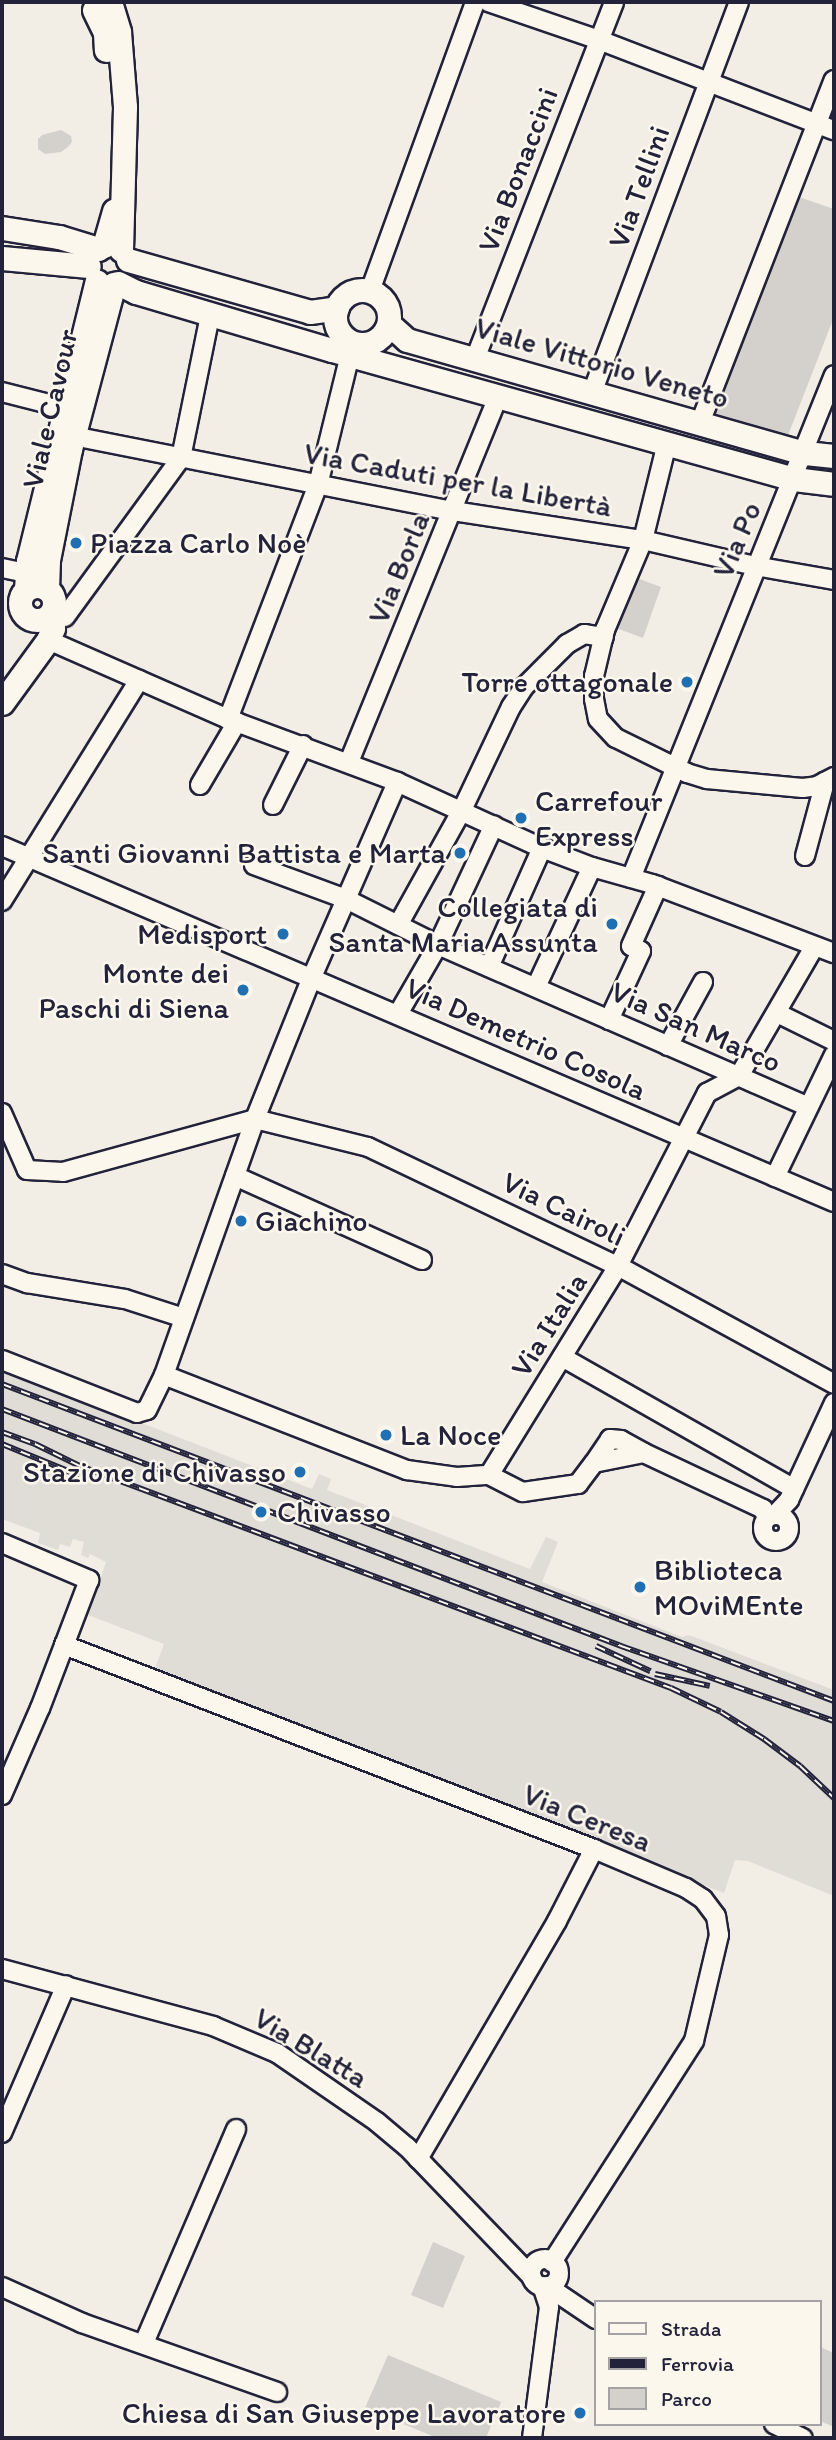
<!DOCTYPE html>
<meta charset="utf-8">
<style>
body{margin:0}
#map{position:relative;width:836px;height:2440px;overflow:hidden;background:#f2eee5;font-family:Itim,sans-serif}
div>[style]{position:absolute}
.built>*{inset:0;background:#e0dcd6}
.green>*{inset:0;background:#d4d1cc}
.roads{filter:drop-shadow(2px 0 #22223b) drop-shadow(-2px 0 #22223b) drop-shadow(0 2px #22223b) drop-shadow(0 -2px #22223b)}
.minor>*{height:18px;margin:-9px;padding:0 9px;transform-origin:9px;border-radius:9px;background:#fbf7ec}
.minor>.ring{margin:-9px;padding:0;box-sizing:content-box;background:none;border:18px solid #fbf7ec;border-radius:50%}
.major>*{height:23px;margin:-11.5px;padding:0 11.5px;transform-origin:11.5px;border-radius:11.5px;background:#fbf7ec}
.major>.ring{margin:-11.5px;padding:0;box-sizing:content-box;background:none;border:23px solid #fbf7ec;border-radius:50%}
.rail>*{height:6px;margin-top:-3px;transform-origin:0;background:repeating-linear-gradient(90deg,#fbf7ec 0 10px,#22223b 0 20px);box-sizing:border-box;border-block:2px solid #22223b}
.dots>*{width:19px;height:19px;translate:-50% -50%;box-sizing:border-box;border:4px solid #fbf7ec;border-radius:50%}
span{translate:-50% -50%;white-space:nowrap;text-align:center;line-height:1.15;-webkit-text-stroke:5px #fbf7ec;paint-order:stroke}
.street-label{font-size:30px;color:#22223b}
.poi-label{font-size:30px;color:#22223b}
.left{translate:0 -50%;text-align:left}
.right{translate:-100% -50%;text-align:right}
.frame{position:absolute;inset:0;border:4px solid #22223b;pointer-events:none}
.legend{position:absolute;left:594px;top:2300px;width:228px;height:126px;box-sizing:border-box;background:#fbf7ec;border:2px solid #a4a2a5;margin:0;padding:9px 12px;list-style:none;font-size:21px;color:#22223b}
.legend li{display:flex;align-items:center;gap:14px;height:35px}
.legend b{width:35px;border:2px solid #a4a2a5}
</style>
<div id="map">
<div class="built">
<div style="clip-path:polygon(2px 1369px,312px 1489px,319px 1474px,331px 1479px,327px 1490px,530px 1569px,546px 1537px,558px 1542px,542px 1582px,682px 1637px,689px 1635px,834px 1690px,834px 1896px,748px 1861px,735px 1860px,724px 1893px,153px 1674px,164px 1644px,88px 1615px,106px 1562px,90px 1554px,88px 1558px,81px 1555px,84px 1542px,73px 1539px,70px 1547px,60px 1544px,58px 1550px,38px 1543px,40px 1533px,2px 1519px)"></div>
</div>
<div class="green">
<div style="clip-path:polygon(61px 130px,71px 136px,72px 142px,68px 147px,61px 152px,45px 154px,38px 149px,38px 139px,42px 135px)"></div>
<div style="clip-path:polygon(799px 197px,834px 209px,834px 317px,785px 443px,709px 424px)"></div>
<div style="clip-path:polygon(634px 577px,661px 587px,643px 638px,616px 628px)"></div>
<div style="clip-path:polygon(433px 2242px,465px 2256px,443px 2308px,411px 2295px)"></div>
<div style="clip-path:polygon(820px 2347px,834px 2353px,834px 2427px,820px 2421px)"></div>
<div style="clip-path:polygon(388px 2355px,501px 2402px,486px 2438px,437px 2438px,365px 2408px)"></div>
</div>
<div class="roads">
<div class="minor">
<div style="left:488px;top:2px;width:117px;rotate:18.9deg"></div>
<div style="left:599px;top:40px;width:252px;rotate:21deg"></div>
<div style="left:370px;top:291px;width:307px;rotate:-70deg"></div>
<div style="left:475px;top:359px;width:383px;rotate:-68.7deg"></div>
<div style="left:2px;top:392px;width:65px;rotate:14.3deg"></div>
<div style="left:592px;top:393px;width:418px;rotate:-69.4deg"></div>
<div style="left:700px;top:423px;width:368px;rotate:-68.7deg"></div>
<div style="left:73px;top:436px;width:387px;rotate:11.2deg"></div>
<div style="left:453px;top:511px;width:192px;rotate:8.7deg"></div>
<div style="left:643px;top:540px;width:115px;rotate:13.1deg"></div>
<div style="left:755px;top:566px;width:80px;rotate:10deg"></div>
<div style="left:667px;top:443px;width:100px;rotate:103.9deg"></div>
<div style="left:643px;top:540px;width:98px;rotate:112.9deg"></div>
<div style="left:605px;top:630px;width:47px;rotate:103.4deg"></div>
<div style="left:594px;top:676px;width:23px;rotate:90deg"></div>
<div style="left:594px;top:699px;width:20px;rotate:79deg"></div>
<div style="left:598px;top:719px;width:26px;rotate:47deg"></div>
<div style="left:616px;top:738px;width:79px;rotate:26.2deg"></div>
<div style="left:687px;top:773px;width:21px;rotate:17deg"></div>
<div style="left:707px;top:779px;width:96px;rotate:5.4deg"></div>
<div style="left:803px;top:788px;width:14px;rotate:-8deg"></div>
<div style="left:817px;top:786px;width:19px;rotate:-28deg"></div>
<div style="left:2px;top:568px;width:25px;rotate:12deg"></div>
<div style="left:65px;top:617px;width:197px;rotate:-53.9deg"></div>
<div style="left:181px;top:458px;width:146px;rotate:-78.5deg"></div>
<div style="left:48px;top:640px;width:197px;rotate:23.7deg"></div>
<div style="left:228px;top:719px;width:180px;rotate:20.4deg"></div>
<div style="left:397px;top:782px;width:159px;rotate:24.5deg"></div>
<div style="left:542px;top:848px;width:53px;rotate:20.8deg"></div>
<div style="left:592px;top:867px;width:62px;rotate:15.8deg"></div>
<div style="left:652px;top:884px;width:195px;rotate:20.8deg"></div>
<div style="left:228px;top:719px;width:251px;rotate:-69deg"></div>
<div style="left:318px;top:485px;width:146px;rotate:-76.2deg"></div>
<div style="left:349px;top:762px;width:395px;rotate:-67.8deg"></div>
<div style="left:200px;top:785px;width:73px;rotate:-59.6deg"></div>
<div style="left:273px;top:805px;width:67px;rotate:-63.4deg"></div>
<div style="left:2px;top:846px;width:905px;rotate:23.17deg"></div>
<div style="left:805px;top:856px;width:77px;rotate:-74.9deg"></div>
<div style="left:254px;top:865px;width:98px;rotate:20.3deg"></div>
<div style="left:346px;top:899px;width:103px;rotate:26.6deg"></div>
<div style="left:438px;top:945px;width:404px;rotate:23.6deg"></div>
<div style="left:631px;top:878px;width:542px;rotate:-68.02deg"></div>
<div style="left:2px;top:901px;width:260px;rotate:-58.2deg"></div>
<div style="left:398px;top:925px;width:132px;rotate:-60.9deg"></div>
<div style="left:462px;top:810px;width:114px;rotate:-64.6deg"></div>
<div style="left:511px;top:707px;width:24px;rotate:-57deg"></div>
<div style="left:524px;top:687px;width:61px;rotate:-45deg"></div>
<div style="left:567px;top:644px;width:20px;rotate:-30deg"></div>
<div style="left:584px;top:634px;width:20px;rotate:9deg"></div>
<div style="left:489px;top:967px;width:130px;rotate:-66deg"></div>
<div style="left:536px;top:987px;width:132px;rotate:-65deg"></div>
<div style="left:777px;top:1013px;width:64px;rotate:26.2deg"></div>
<div style="left:398px;top:1014px;width:80px;rotate:-59.9deg"></div>
<div style="left:438px;top:945px;width:132px;rotate:-65deg"></div>
<div style="left:609px;top:1020px;width:76px;rotate:-65.1deg"></div>
<div style="left:641px;top:951px;width:11px;rotate:-153deg"></div>
<div style="left:631px;top:946px;width:66px;rotate:-65.8deg"></div>
<div style="left:668px;top:1046px;width:73px;rotate:-61.3deg"></div>
<div style="left:739px;top:1076px;width:149px;rotate:-59.8deg"></div>
<div style="left:2px;top:1113px;width:62px;rotate:66.3deg"></div>
<div style="left:27px;top:1170px;width:36px;rotate:3deg"></div>
<div style="left:63px;top:1172px;width:199px;rotate:-15.4deg"></div>
<div style="left:255px;top:1119px;width:116px;rotate:13.9deg"></div>
<div style="left:368px;top:1147px;width:277px;rotate:25.5deg"></div>
<div style="left:618px;top:1266px;width:246px;rotate:28.6deg"></div>
<div style="left:235px;top:1176px;width:205px;rotate:24.2deg"></div>
<div style="left:775px;top:1177px;width:136px;rotate:-64.2deg"></div>
<div style="left:2px;top:1274px;width:27px;rotate:20deg"></div>
<div style="left:27px;top:1283px;width:99px;rotate:9.3deg"></div>
<div style="left:125px;top:1299px;width:62px;rotate:17.9deg"></div>
<div style="left:562px;top:1357px;width:267px;rotate:29.6deg"></div>
<div style="left:2px;top:1360px;width:145px;rotate:21.4deg"></div>
<div style="left:137px;top:1413px;width:10px;rotate:-17deg"></div>
<div style="left:147px;top:1410px;width:39px;rotate:-64deg"></div>
<div style="left:164px;top:1375px;width:272px;rotate:-70.4deg"></div>
<div style="left:255px;top:1119px;width:153px;rotate:-68.1deg"></div>
<div style="left:312px;top:977px;width:213px;rotate:-66.4deg"></div>
<div style="left:164px;top:1375px;width:261px;rotate:21.4deg"></div>
<div style="left:407px;top:1470px;width:50px;rotate:8deg"></div>
<div style="left:457px;top:1477px;width:32px;rotate:-4deg"></div>
<div style="left:489px;top:1475px;width:246px;rotate:-58.3deg"></div>
<div style="left:618px;top:1266px;width:195px;rotate:-62.8deg"></div>
<div style="left:707px;top:1093px;width:36px;rotate:-28deg"></div>
<div style="left:594px;top:1463px;width:29px;rotate:-56deg"></div>
<div style="left:610px;top:1439px;width:11px;rotate:5deg"></div>
<div style="left:621px;top:1440px;width:26px;rotate:29deg"></div>
<div style="left:489px;top:1475px;width:38px;rotate:27deg"></div>
<div style="left:523px;top:1492px;width:56px;rotate:-8.3deg"></div>
<div style="left:578px;top:1484px;width:26px;rotate:-53deg"></div>
<div style="left:594px;top:1463px;width:51px;rotate:-11.3deg"></div>
<div style="left:644px;top:1453px;width:132px;rotate:25.2deg"></div>
<div style="left:763px;top:1509px;width:10px;rotate:66deg"></div>
<div class="ring" style="left:763px;top:1515px;width:8px;height:8px"></div>
<div style="left:775px;top:1515px;width:21px;rotate:-47deg"></div>
<div style="left:789px;top:1500px;width:107px;rotate:-65.1deg"></div>
<div style="left:2px;top:1543px;width:95px;rotate:23deg"></div>
<div style="left:89px;top:1580px;width:137px;rotate:110.9deg"></div>
<div style="left:40px;top:1708px;width:95px;rotate:113.6deg"></div>
<div style="left:64px;top:1645px;width:568px;rotate:21.05deg"></div>
<div style="left:594px;top:1849px;width:100px;rotate:23deg"></div>
<div style="left:686px;top:1888px;width:20px;rotate:33deg"></div>
<div style="left:703px;top:1899px;width:21px;rotate:53deg"></div>
<div style="left:716px;top:1916px;width:19px;rotate:81deg"></div>
<div style="left:719px;top:1935px;width:109px;rotate:103.3deg"></div>
<div style="left:694px;top:2041px;width:263px;rotate:122.7deg"></div>
<div style="left:2px;top:1969px;width:219px;rotate:15.1deg"></div>
<div style="left:213px;top:2026px;width:69px;rotate:22.9deg"></div>
<div style="left:277px;top:2053px;width:121px;rotate:34.6deg"></div>
<div style="left:377px;top:2122px;width:39px;rotate:40deg"></div>
<div style="left:407px;top:2147px;width:180px;rotate:46.1deg"></div>
<div style="left:2px;top:2133px;width:161px;rotate:-66.6deg"></div>
<div style="left:418px;top:2159px;width:276px;rotate:-59.7deg"></div>
<div style="left:557px;top:1921px;width:81px;rotate:-62.8deg"></div>
<div class="ring" style="left:531px;top:2259px;width:10px;height:10px"></div>
<div style="left:547px;top:2286px;width:59px;rotate:34deg"></div>
<div style="left:2px;top:2287px;width:88px;rotate:24.2deg"></div>
<div style="left:82px;top:2323px;width:207px;rotate:19.5deg"></div>
<div style="left:144px;top:2343px;width:233px;rotate:-66.7deg"></div>
<div style="left:774px;top:2424px;width:32px;rotate:26deg"></div>
<div style="left:532px;top:2438px;width:132px;rotate:-82.6deg"></div>
<div style="left:549px;top:2307px;width:22px;rotate:-108deg"></div>
</div>
<div class="major">
<div style="left:111px;top:5px;width:28px;rotate:73deg"></div>
<div style="left:119px;top:32px;width:75px;rotate:85.4deg"></div>
<div style="left:125px;top:107px;width:143px;rotate:91.6deg"></div>
<div style="left:94px;top:10px;width:25px;rotate:64deg"></div>
<div style="left:105px;top:33px;width:17px;rotate:87deg"></div>
<div style="left:2px;top:228px;width:58px;rotate:9deg"></div>
<div style="left:59px;top:237px;width:41px;rotate:17.1deg"></div>
<div style="left:104px;top:246px;width:37px;rotate:-74deg"></div>
<div style="left:2px;top:258px;width:87px;rotate:5.3deg"></div>
<div style="left:128px;top:260px;width:189px;rotate:15.9deg"></div>
<div style="left:310px;top:312px;width:27px;rotate:-8deg"></div>
<div style="left:118px;top:283px;width:20px;rotate:27deg"></div>
<div style="left:136px;top:292px;width:204px;rotate:16.5deg"></div>
<div style="left:332px;top:350px;width:480px;rotate:15.6deg"></div>
<div style="left:794px;top:479px;width:40px;rotate:7.1deg"></div>
<div class="ring" style="left:335px;top:290px;width:31px;height:31px"></div>
<div style="left:389px;top:324px;width:24px;rotate:42deg"></div>
<div style="left:407px;top:340px;width:414px;rotate:15.9deg"></div>
<div style="left:805px;top:453px;width:29px;rotate:6deg"></div>
<div class="ring" style="left:20px;top:586px;width:11px;height:11px"></div>
<div style="left:26px;top:589px;width:28px;rotate:-86deg"></div>
<div style="left:28px;top:561px;width:288px;rotate:-76.2deg"></div>
<div style="left:47px;top:589px;width:29px;rotate:-88deg"></div>
<div style="left:48px;top:560px;width:113px;rotate:-78.8deg"></div>
<div style="left:70px;top:449px;width:171px;rotate:-75.1deg"></div>
<div style="left:2px;top:703px;width:78px;rotate:-53.9deg"></div>
<div style="left:48px;top:640px;width:13px;rotate:-67deg"></div>
<div style="left:53px;top:628px;width:16px;rotate:-94deg"></div>
</div>
</div>
<div class="rail">
<div style="left:2px;top:1384px;width:890px;rotate:20.86deg"></div>
<div style="left:2px;top:1409px;width:663px;rotate:20.95deg"></div>
<div style="left:621px;top:1646px;width:226px;rotate:19.4deg"></div>
<div style="left:2px;top:1432px;width:35px;rotate:20deg"></div>
<div style="left:35px;top:1444px;width:61px;rotate:26.1deg"></div>
<div style="left:2px;top:1444px;width:84px;rotate:22.3deg"></div>
<div style="left:83px;top:1467px;width:628px;rotate:20.6deg"></div>
<div style="left:671px;top:1688px;width:55px;rotate:25.6deg"></div>
<div style="left:721px;top:1712px;width:51px;rotate:32.1deg"></div>
<div style="left:764px;top:1739px;width:45px;rotate:36.9deg"></div>
<div style="left:800px;top:1766px;width:47px;rotate:43.3deg"></div>
<div style="left:596px;top:1646px;width:60px;rotate:24.8deg"></div>
<div style="left:655px;top:1674px;width:56px;rotate:12.3deg"></div>
</div>
<div class="dots">
<div style="left:76px;top:543px;background:#1f6fb2"></div>
<div style="left:687px;top:682px;background:#1f6fb2"></div>
<div style="left:521px;top:818px;background:#1f6fb2"></div>
<div style="left:460px;top:853px;background:#1f6fb2"></div>
<div style="left:612px;top:924px;background:#1f6fb2"></div>
<div style="left:283px;top:934px;background:#1f6fb2"></div>
<div style="left:243px;top:990px;background:#1f6fb2"></div>
<div style="left:241px;top:1221px;background:#1f6fb2"></div>
<div style="left:386px;top:1435px;background:#1f6fb2"></div>
<div style="left:300px;top:1472px;background:#1f6fb2"></div>
<div style="left:261px;top:1512px;background:#1f6fb2"></div>
<div style="left:640px;top:1587px;background:#1f6fb2"></div>
<div style="left:580px;top:2413px;background:#1f6fb2"></div>
</div>
<div class="street-label">
<span style="left:518px;top:170px;rotate:-69deg">Via Bonaccini</span>
<span style="left:639px;top:187px;rotate:-70deg">Via Tellini</span>
<span style="left:602px;top:363px;rotate:16deg">Viale Vittorio Veneto</span>
<span style="left:50px;top:409px;rotate:-77deg">Viale Cavour</span>
<span style="left:458px;top:480px;rotate:10deg">Via Caduti per la Libertà</span>
<span style="left:737px;top:540px;rotate:-67deg">Via Po</span>
<span style="left:399px;top:568px;rotate:-68deg">Via Borla</span>
<span style="left:696px;top:1027px;rotate:24deg">Via San Marco</span>
<span style="left:526px;top:1039px;rotate:24deg">Via Demetrio Cosola</span>
<span style="left:564px;top:1209px;rotate:26deg">Via Cairoli</span>
<span style="left:549px;top:1325px;rotate:-58deg">Via Italia</span>
<span style="left:587px;top:1818px;rotate:22deg">Via Ceresa</span>
<span style="left:311px;top:2048px;rotate:31deg">Via Blatta</span>
</div>
<div class="poi-label">
<span class="left" style="left:90px;top:543px">Piazza Carlo Noè</span>
<span class="right" style="left:673px;top:682px">Torre ottagonale</span>
<span class="left" style="left:535px;top:818px">Carrefour<br>Express</span>
<span class="right" style="left:446px;top:853px">Santi Giovanni Battista e Marta</span>
<span class="right" style="left:598px;top:924px">Collegiata di<br>Santa Maria Assunta</span>
<span class="right" style="left:267px;top:934px">Medisport</span>
<span class="right" style="left:229px;top:990px">Monte dei<br>Paschi di Siena</span>
<span class="left" style="left:255px;top:1221px">Giachino</span>
<span class="left" style="left:400px;top:1435px">La Noce</span>
<span class="right" style="left:286px;top:1472px">Stazione di Chivasso</span>
<span class="left" style="left:277px;top:1512px">Chivasso</span>
<span class="left" style="left:654px;top:1587px">Biblioteca<br>MOviMEnte</span>
<span class="right" style="left:566px;top:2413px">Chiesa di San Giuseppe Lavoratore</span>
</div>
<div class="frame"></div>
<ul class="legend">
<li><b style="height:9px;background:#fbf7ec"></b>Strada</li>
<li><b style="height:9px;background:#22223b"></b>Ferrovia</li>
<li><b style="height:19px;background:#d4d1cc"></b>Parco</li>
</ul>
</div>
